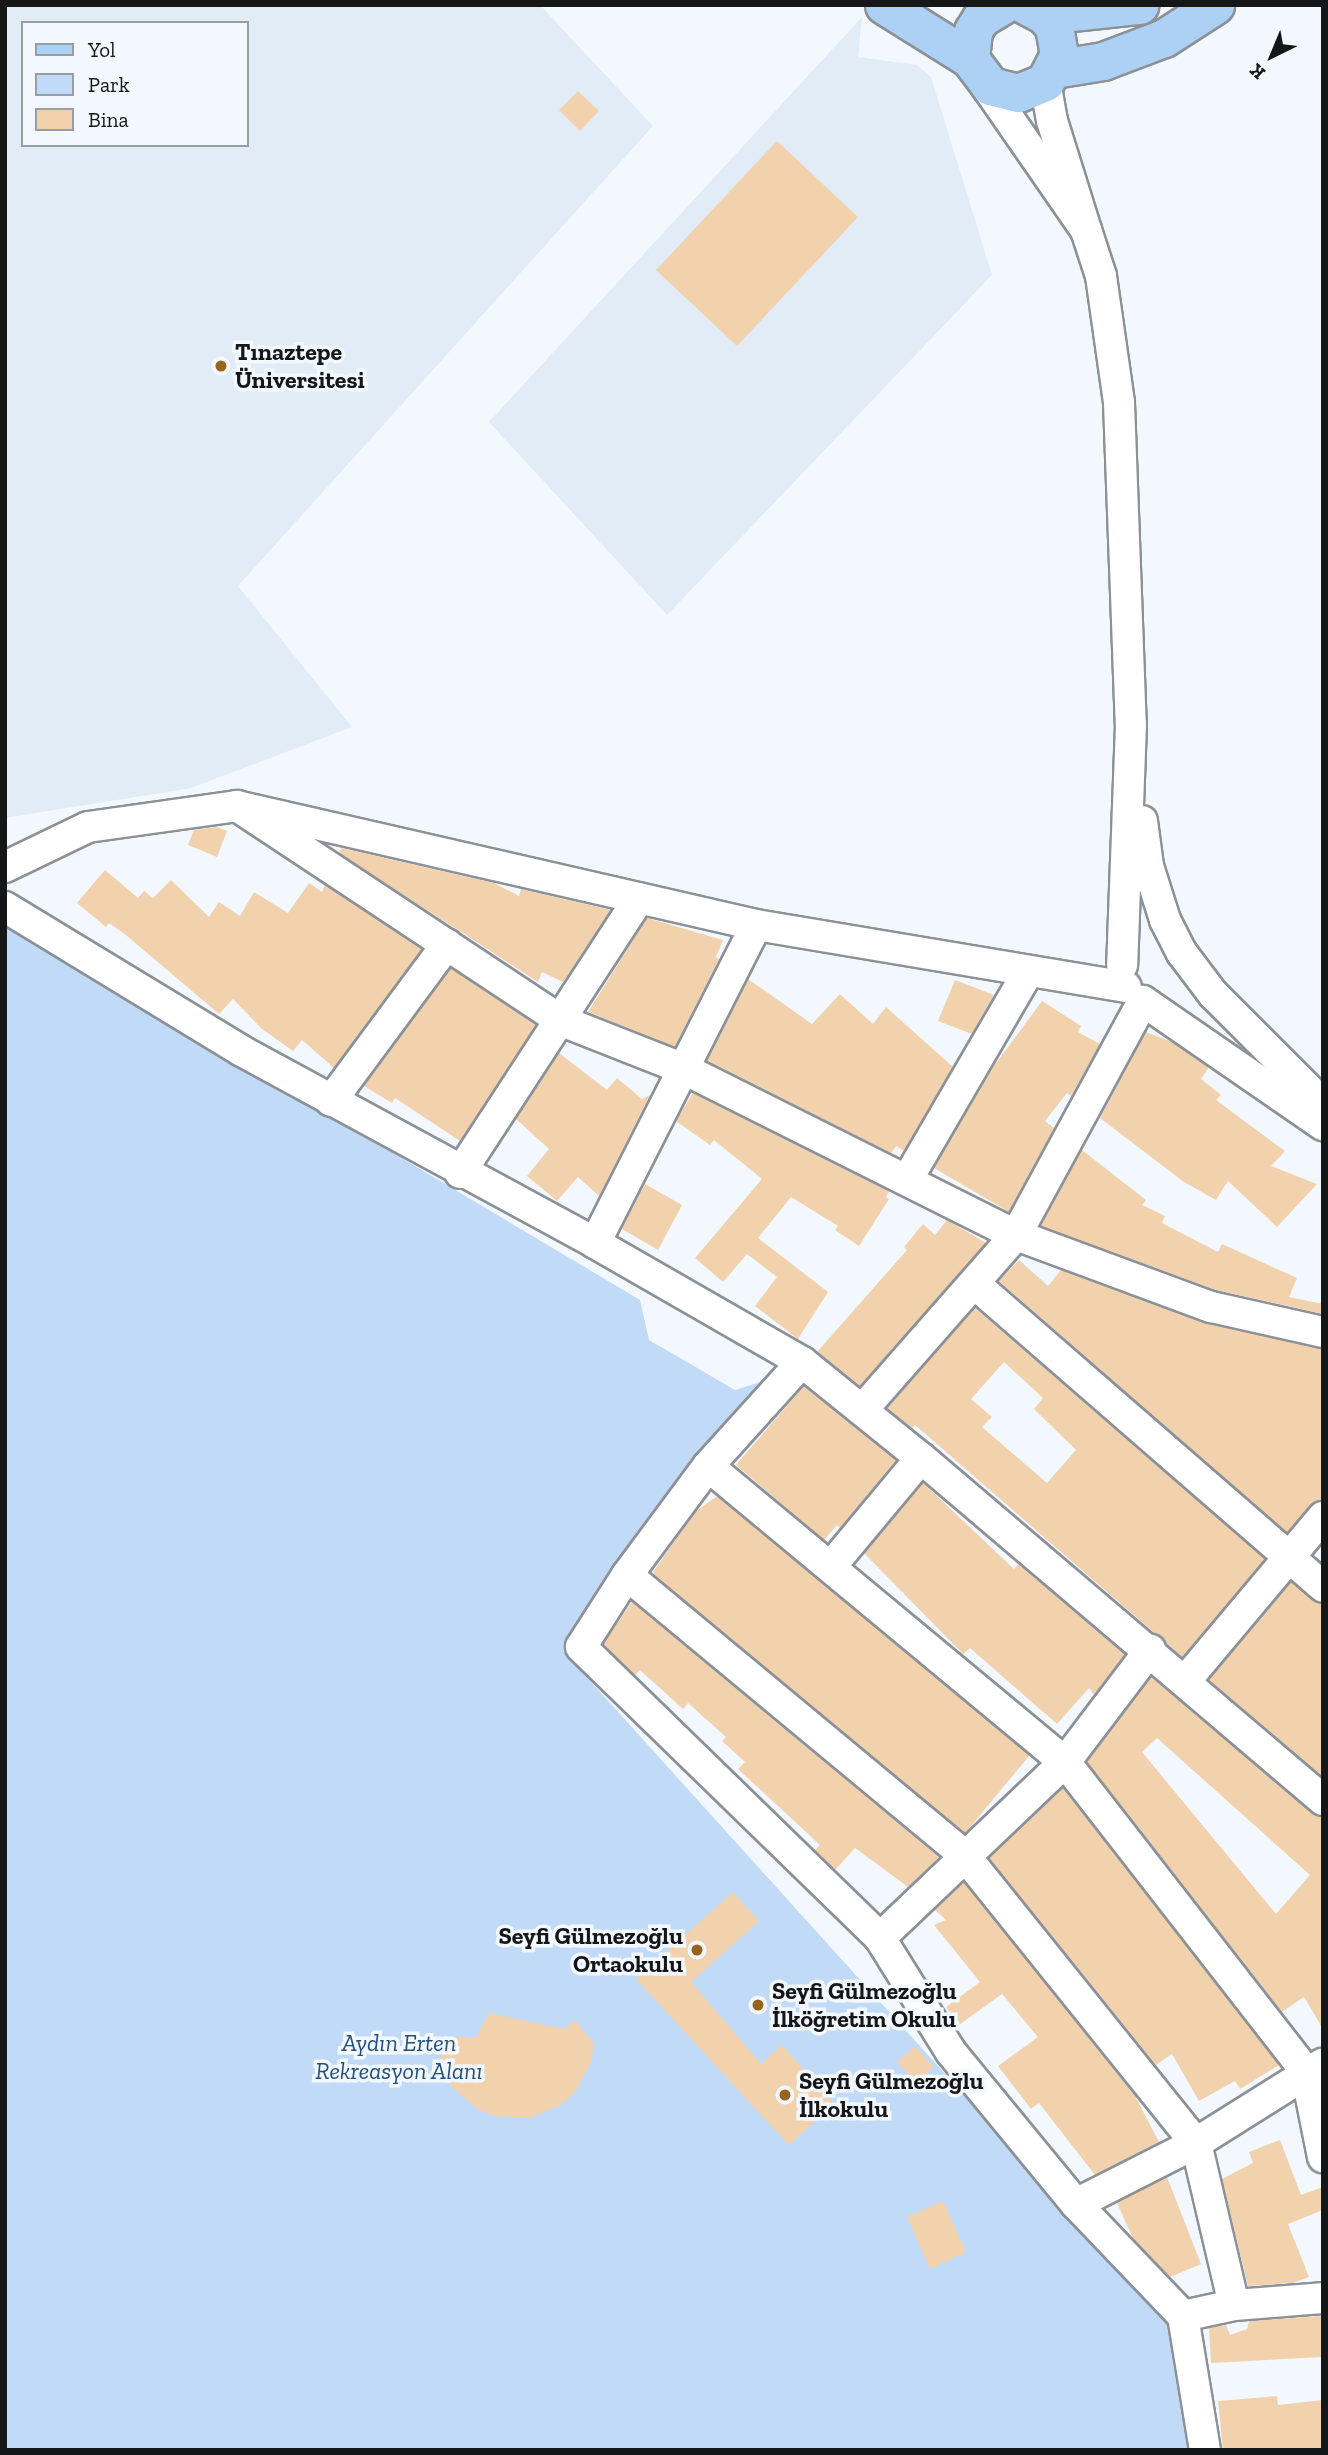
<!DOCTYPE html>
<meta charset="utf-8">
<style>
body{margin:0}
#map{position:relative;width:1328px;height:2455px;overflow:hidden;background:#f2f8fe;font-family:"Zilla Slab",serif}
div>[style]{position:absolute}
.built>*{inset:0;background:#e1ecf7}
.green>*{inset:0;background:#c0daf7}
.building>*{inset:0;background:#f2d1ad}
.roads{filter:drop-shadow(2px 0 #8c9197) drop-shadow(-2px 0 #8c9197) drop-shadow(0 2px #8c9197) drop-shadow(0 -2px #8c9197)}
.minor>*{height:30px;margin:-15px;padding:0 15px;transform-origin:15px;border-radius:15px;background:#fff}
.major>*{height:37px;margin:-18.5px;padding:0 18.5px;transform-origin:18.5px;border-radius:18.5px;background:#add0f5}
.dots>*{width:19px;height:19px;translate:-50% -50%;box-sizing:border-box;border:4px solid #f2f8fe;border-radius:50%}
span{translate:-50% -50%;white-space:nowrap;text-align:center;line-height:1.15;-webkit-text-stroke:7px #f2f8fe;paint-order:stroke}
.poi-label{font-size:24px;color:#141618;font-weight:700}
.left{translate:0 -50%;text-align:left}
.right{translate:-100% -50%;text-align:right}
.park-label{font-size:24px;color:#25507d;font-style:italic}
.frame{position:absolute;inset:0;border:7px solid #141618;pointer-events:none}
.legend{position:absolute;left:21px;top:21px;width:228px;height:126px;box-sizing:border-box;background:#f2f8fe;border:2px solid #999ea2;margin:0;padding:9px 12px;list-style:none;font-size:21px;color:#141618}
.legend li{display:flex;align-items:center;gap:14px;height:35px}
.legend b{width:35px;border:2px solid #999ea2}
.north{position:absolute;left:1237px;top:21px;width:70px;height:70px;-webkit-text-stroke:5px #f2f8fe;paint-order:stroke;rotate:223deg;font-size:19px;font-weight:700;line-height:28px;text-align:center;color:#141618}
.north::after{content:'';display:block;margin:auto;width:24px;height:32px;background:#141618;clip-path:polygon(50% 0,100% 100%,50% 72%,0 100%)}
</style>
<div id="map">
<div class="built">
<div style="clip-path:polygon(evenodd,5px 5px,540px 5px,653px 126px,238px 586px,352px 727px,191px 788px,5px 818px,5px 5px,23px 23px,247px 23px,247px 145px,23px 145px,23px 23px)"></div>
<div style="clip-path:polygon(862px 17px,858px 57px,917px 65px,931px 77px,992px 275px,667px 615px,489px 422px)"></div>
</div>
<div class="green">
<div style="clip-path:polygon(5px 922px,640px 1300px,649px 1340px,735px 1390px,773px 1378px,563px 1651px,1171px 2324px,1188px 2450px,5px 2450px)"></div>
</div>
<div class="building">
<div style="clip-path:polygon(578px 91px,599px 111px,580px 131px,559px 110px)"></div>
<div style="clip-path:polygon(777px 141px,858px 217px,737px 346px,656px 270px)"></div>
<div style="clip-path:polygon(217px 827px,227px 831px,217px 857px,188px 845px,194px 830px)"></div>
<div style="clip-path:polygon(341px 848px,494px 883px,519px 896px,521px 889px,611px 910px,563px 982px,542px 972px,538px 982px,339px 853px)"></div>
<div style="clip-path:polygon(105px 870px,138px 898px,144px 891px,153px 898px,171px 880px,209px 917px,219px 902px,240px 916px,254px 892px,288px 913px,309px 883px,322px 892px,325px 885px,422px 949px,334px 1068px,302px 1040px,293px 1051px,262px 1029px,233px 999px,219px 1014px,126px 935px,109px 923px,106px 927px,77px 903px)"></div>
<div style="clip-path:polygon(647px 918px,723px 940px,716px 957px,719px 959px,675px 1047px,588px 1012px)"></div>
<div style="clip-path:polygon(451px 968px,536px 1025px,460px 1141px,395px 1098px,392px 1103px,364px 1086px)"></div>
<div style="clip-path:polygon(748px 979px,812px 1024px,840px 994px,873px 1024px,886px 1007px,953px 1067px,904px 1151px,896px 1146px,891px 1153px,707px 1061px)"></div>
<div style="clip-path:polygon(955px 980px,994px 995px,972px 1034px,938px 1021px)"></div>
<div style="clip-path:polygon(1042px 1001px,1081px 1026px,1078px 1032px,1100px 1044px,1071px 1096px,1067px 1093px,1045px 1121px,1054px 1128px,1009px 1212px,934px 1168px,994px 1066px)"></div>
<div style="clip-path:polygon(1146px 1032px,1172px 1042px,1209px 1067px,1201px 1079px,1221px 1095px,1216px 1100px,1285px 1151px,1271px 1166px,1317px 1184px,1277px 1227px,1228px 1181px,1216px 1200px,1184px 1182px,1100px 1118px)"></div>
<div style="clip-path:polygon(559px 1053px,607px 1090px,617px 1078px,642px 1099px,650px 1095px,599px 1196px,578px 1177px,557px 1201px,527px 1176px,549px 1149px,516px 1119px)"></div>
<div style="clip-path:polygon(693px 1093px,889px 1191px,886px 1197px,889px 1199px,859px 1246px,835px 1230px,838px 1226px,791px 1197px,758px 1238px,828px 1292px,798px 1339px,755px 1306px,777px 1277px,747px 1254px,723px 1282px,695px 1258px,762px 1179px,714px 1140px,710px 1145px,676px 1121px)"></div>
<div style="clip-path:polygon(1082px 1150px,1146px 1200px,1142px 1205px,1165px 1216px,1162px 1223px,1218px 1252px,1222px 1244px,1297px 1278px,1289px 1297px,1323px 1304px,1323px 1314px,1216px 1290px,1041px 1226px)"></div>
<div style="clip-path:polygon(645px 1184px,682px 1205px,658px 1250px,622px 1229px)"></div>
<div style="clip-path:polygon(947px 1220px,986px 1243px,860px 1386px,817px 1352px,907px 1250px,904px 1247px,923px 1224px,935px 1235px)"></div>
<div style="clip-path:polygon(1019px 1260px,1048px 1286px,1061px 1270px,1205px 1323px,1323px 1349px,1323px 1500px,1310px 1506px,1287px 1533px,999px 1281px)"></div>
<div style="clip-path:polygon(evenodd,975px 1308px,1265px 1559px,1182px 1657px,915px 1425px,912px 1428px,887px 1408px,975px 1308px,1004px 1362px,1043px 1398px,1034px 1409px,1076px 1450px,1047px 1483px,982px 1427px,992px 1417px,971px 1399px,1004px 1362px)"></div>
<div style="clip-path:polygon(804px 1386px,896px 1460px,840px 1528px,837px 1525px,824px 1540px,736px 1465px)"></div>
<div style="clip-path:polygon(923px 1483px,1014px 1569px,1018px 1564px,1125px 1654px,1094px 1695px,1089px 1688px,1057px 1724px,970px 1648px,963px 1654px,864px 1553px)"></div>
<div style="clip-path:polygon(717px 1496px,1030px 1755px,965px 1833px,655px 1576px,653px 1572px,695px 1512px)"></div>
<div style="clip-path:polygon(1291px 1582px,1323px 1604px,1323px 1777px,1209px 1680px)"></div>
<div style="clip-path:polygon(632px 1602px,939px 1857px,908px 1887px,855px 1848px,835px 1870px,815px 1850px,820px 1845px,738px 1769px,745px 1762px,722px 1741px,726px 1737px,688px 1703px,683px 1709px,640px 1670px,635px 1675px,603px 1644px)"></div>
<div style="clip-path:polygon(evenodd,1151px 1677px,1312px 1813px,1323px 1817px,1323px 2029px,1304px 1997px,1282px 2012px,1087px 1762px,1151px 1677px,1157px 1738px,1310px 1875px,1276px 1914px,1142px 1752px,1157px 1738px)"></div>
<div style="clip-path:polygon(1063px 1788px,1279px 2065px,1240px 2089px,1235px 2081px,1199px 2101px,1172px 2054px,1156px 2065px,989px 1858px)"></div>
<div style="clip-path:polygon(964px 1882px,1135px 2096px,1159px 2142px,1095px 2175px,1039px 2103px,1031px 2109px,998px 2066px,1038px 2037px,1002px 1994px,959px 2025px,946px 2007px,980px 1982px,934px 1925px,946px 1920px,935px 1910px)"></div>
<div style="clip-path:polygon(733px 1892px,759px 1921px,691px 1982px,761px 2064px,782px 2045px,834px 2104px,789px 2145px,636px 1979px)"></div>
<div style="clip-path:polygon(489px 2013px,564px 2029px,575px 2020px,594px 2044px,591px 2062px,575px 2092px,562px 2104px,530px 2118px,495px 2116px,479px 2110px,452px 2087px,444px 2072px,437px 2037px,476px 2037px)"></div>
<div style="clip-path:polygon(915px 2046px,934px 2067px,916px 2083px,897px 2062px)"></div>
<div style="clip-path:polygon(1280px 2140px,1301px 2195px,1323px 2187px,1323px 2210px,1288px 2224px,1309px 2277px,1293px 2283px,1248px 2286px,1222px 2179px,1253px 2163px,1249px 2152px)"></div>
<div style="clip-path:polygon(1167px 2177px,1201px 2264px,1170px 2277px,1133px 2238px,1117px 2203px)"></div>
<div style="clip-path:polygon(943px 2201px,966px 2252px,930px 2269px,907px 2217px)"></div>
<div style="clip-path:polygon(1323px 2316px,1323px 2357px,1211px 2363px,1209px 2328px,1226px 2325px,1230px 2335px,1247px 2329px,1249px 2321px)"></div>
<div style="clip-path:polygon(1277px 2396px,1278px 2405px,1323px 2400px,1323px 2450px,1223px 2450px,1218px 2401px)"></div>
</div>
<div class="roads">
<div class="minor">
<div style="left:980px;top:77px;width:186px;rotate:55.3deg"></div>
<div style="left:1086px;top:230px;width:114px;rotate:-107.3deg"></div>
<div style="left:1052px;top:121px;width:40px;rotate:-100deg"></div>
<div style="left:1086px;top:230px;width:48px;rotate:71.9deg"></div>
<div style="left:1101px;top:276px;width:128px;rotate:81.9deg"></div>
<div style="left:1119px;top:403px;width:321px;rotate:87.9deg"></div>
<div style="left:1131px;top:724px;width:241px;rotate:92.1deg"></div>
<div style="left:237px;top:806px;width:390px;rotate:33.5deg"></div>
<div style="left:562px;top:1021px;width:131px;rotate:21.5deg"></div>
<div style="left:684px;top:1069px;width:371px;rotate:26.6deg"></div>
<div style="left:1016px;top:1235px;width:208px;rotate:20.3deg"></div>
<div style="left:1211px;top:1307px;width:115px;rotate:12.6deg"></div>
<div style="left:1142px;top:821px;width:45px;rotate:82.4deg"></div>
<div style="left:1148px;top:866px;width:57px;rotate:72.5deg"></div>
<div style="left:1165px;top:920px;width:37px;rotate:63deg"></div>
<div style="left:1182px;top:953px;width:51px;rotate:52.9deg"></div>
<div style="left:1213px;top:994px;width:156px;rotate:45deg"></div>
<div style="left:5px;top:867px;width:92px;rotate:-25.7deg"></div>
<div style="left:88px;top:827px;width:150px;rotate:-8deg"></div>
<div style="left:237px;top:806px;width:532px;rotate:12.91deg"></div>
<div style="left:756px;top:925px;width:375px;rotate:9.5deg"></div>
<div style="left:5px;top:907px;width:275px;rotate:31.3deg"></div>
<div style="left:240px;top:1050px;width:404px;rotate:28.5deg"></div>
<div style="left:595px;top:1243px;width:239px;rotate:29.9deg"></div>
<div style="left:802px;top:1362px;width:153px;rotate:38.9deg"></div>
<div style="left:921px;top:1458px;width:528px;rotate:40.39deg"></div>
<div style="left:331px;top:1101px;width:195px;rotate:-53.5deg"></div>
<div style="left:460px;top:1173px;width:328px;rotate:-56.9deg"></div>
<div style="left:907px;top:1180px;width:241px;rotate:-59.8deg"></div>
<div style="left:595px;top:1243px;width:356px;rotate:-63.1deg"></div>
<div style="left:976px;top:1285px;width:460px;rotate:41deg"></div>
<div style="left:802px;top:1362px;width:140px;rotate:132.1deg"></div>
<div style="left:708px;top:1466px;width:136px;rotate:126.6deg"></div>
<div style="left:627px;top:1575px;width:85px;rotate:122.6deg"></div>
<div style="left:581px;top:1647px;width:417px;rotate:44.2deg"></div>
<div style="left:880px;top:1938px;width:134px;rotate:58.1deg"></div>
<div style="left:951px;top:2052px;width:197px;rotate:50.6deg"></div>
<div style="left:1076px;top:2204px;width:155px;rotate:46.3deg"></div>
<div style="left:1183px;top:2316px;width:136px;rotate:80.7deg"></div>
<div style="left:863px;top:1409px;width:232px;rotate:-48.7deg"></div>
<div style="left:1016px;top:1235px;width:266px;rotate:-61.5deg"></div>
<div style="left:1143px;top:1001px;width:219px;rotate:34.6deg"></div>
<div style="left:708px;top:1466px;width:464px;rotate:39.7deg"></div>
<div style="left:1065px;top:1762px;width:393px;rotate:52.1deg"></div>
<div style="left:1306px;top:2072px;width:87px;rotate:78.7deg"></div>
<div style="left:832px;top:1565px;width:139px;rotate:-50.2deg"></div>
<div style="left:627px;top:1575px;width:440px;rotate:39.7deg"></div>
<div style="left:965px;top:1856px;width:368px;rotate:51.2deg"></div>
<div style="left:1196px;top:2143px;width:166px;rotate:76.8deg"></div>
<div style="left:1186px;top:1680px;width:213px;rotate:-50deg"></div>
<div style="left:880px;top:1938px;width:255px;rotate:-43.6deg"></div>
<div style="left:1065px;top:1762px;width:141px;rotate:-52.8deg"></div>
<div style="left:1076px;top:2204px;width:135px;rotate:-26.9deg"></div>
<div style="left:1196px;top:2143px;width:149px;rotate:-32.1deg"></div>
<div style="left:1183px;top:2316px;width:52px;rotate:-12.2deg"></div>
<div style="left:1234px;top:2305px;width:89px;rotate:-4.5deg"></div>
</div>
<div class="major">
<div style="left:884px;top:5px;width:102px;rotate:32.1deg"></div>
<div style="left:1003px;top:5px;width:26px;rotate:149deg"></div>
<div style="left:981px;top:18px;width:15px;rotate:122deg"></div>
<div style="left:973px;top:31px;width:28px;rotate:96deg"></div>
<div style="left:970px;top:59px;width:34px;rotate:53deg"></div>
<div style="left:990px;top:86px;width:29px;rotate:14deg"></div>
<div style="left:1018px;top:93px;width:29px;rotate:-22deg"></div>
<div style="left:1045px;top:82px;width:30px;rotate:-63deg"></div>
<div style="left:1059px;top:55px;width:29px;rotate:-100deg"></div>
<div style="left:1054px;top:26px;width:15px;rotate:-132deg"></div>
<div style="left:1044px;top:15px;width:21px;rotate:-152deg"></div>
<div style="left:1044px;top:15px;width:96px;rotate:-6deg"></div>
<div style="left:1054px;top:69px;width:50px;rotate:-9.3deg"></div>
<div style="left:1103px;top:61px;width:65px;rotate:-20.7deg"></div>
<div style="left:1164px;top:38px;width:61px;rotate:-32.9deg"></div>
</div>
</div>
<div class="dots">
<div style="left:221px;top:366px;background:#98631a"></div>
<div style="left:697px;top:1950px;background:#98631a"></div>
<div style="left:758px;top:2005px;background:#98631a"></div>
<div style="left:785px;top:2095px;background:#98631a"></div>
</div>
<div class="poi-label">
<span class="left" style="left:235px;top:366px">Tınaztepe<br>Üniversitesi</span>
<span class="right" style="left:683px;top:1950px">Seyfi Gülmezoğlu<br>Ortaokulu</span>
<span class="left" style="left:772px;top:2005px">Seyfi Gülmezoğlu<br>İlköğretim Okulu</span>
<span class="left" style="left:799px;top:2095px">Seyfi Gülmezoğlu<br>İlkokulu</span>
</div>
<div class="park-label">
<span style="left:399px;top:2057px">Aydın Erten<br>Rekreasyon Alanı</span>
</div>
<div class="frame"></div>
<ul class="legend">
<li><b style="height:9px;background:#add0f5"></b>Yol</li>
<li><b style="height:19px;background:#c0daf7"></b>Park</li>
<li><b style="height:19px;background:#f2d1ad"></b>Bina</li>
</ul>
<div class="north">K</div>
</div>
